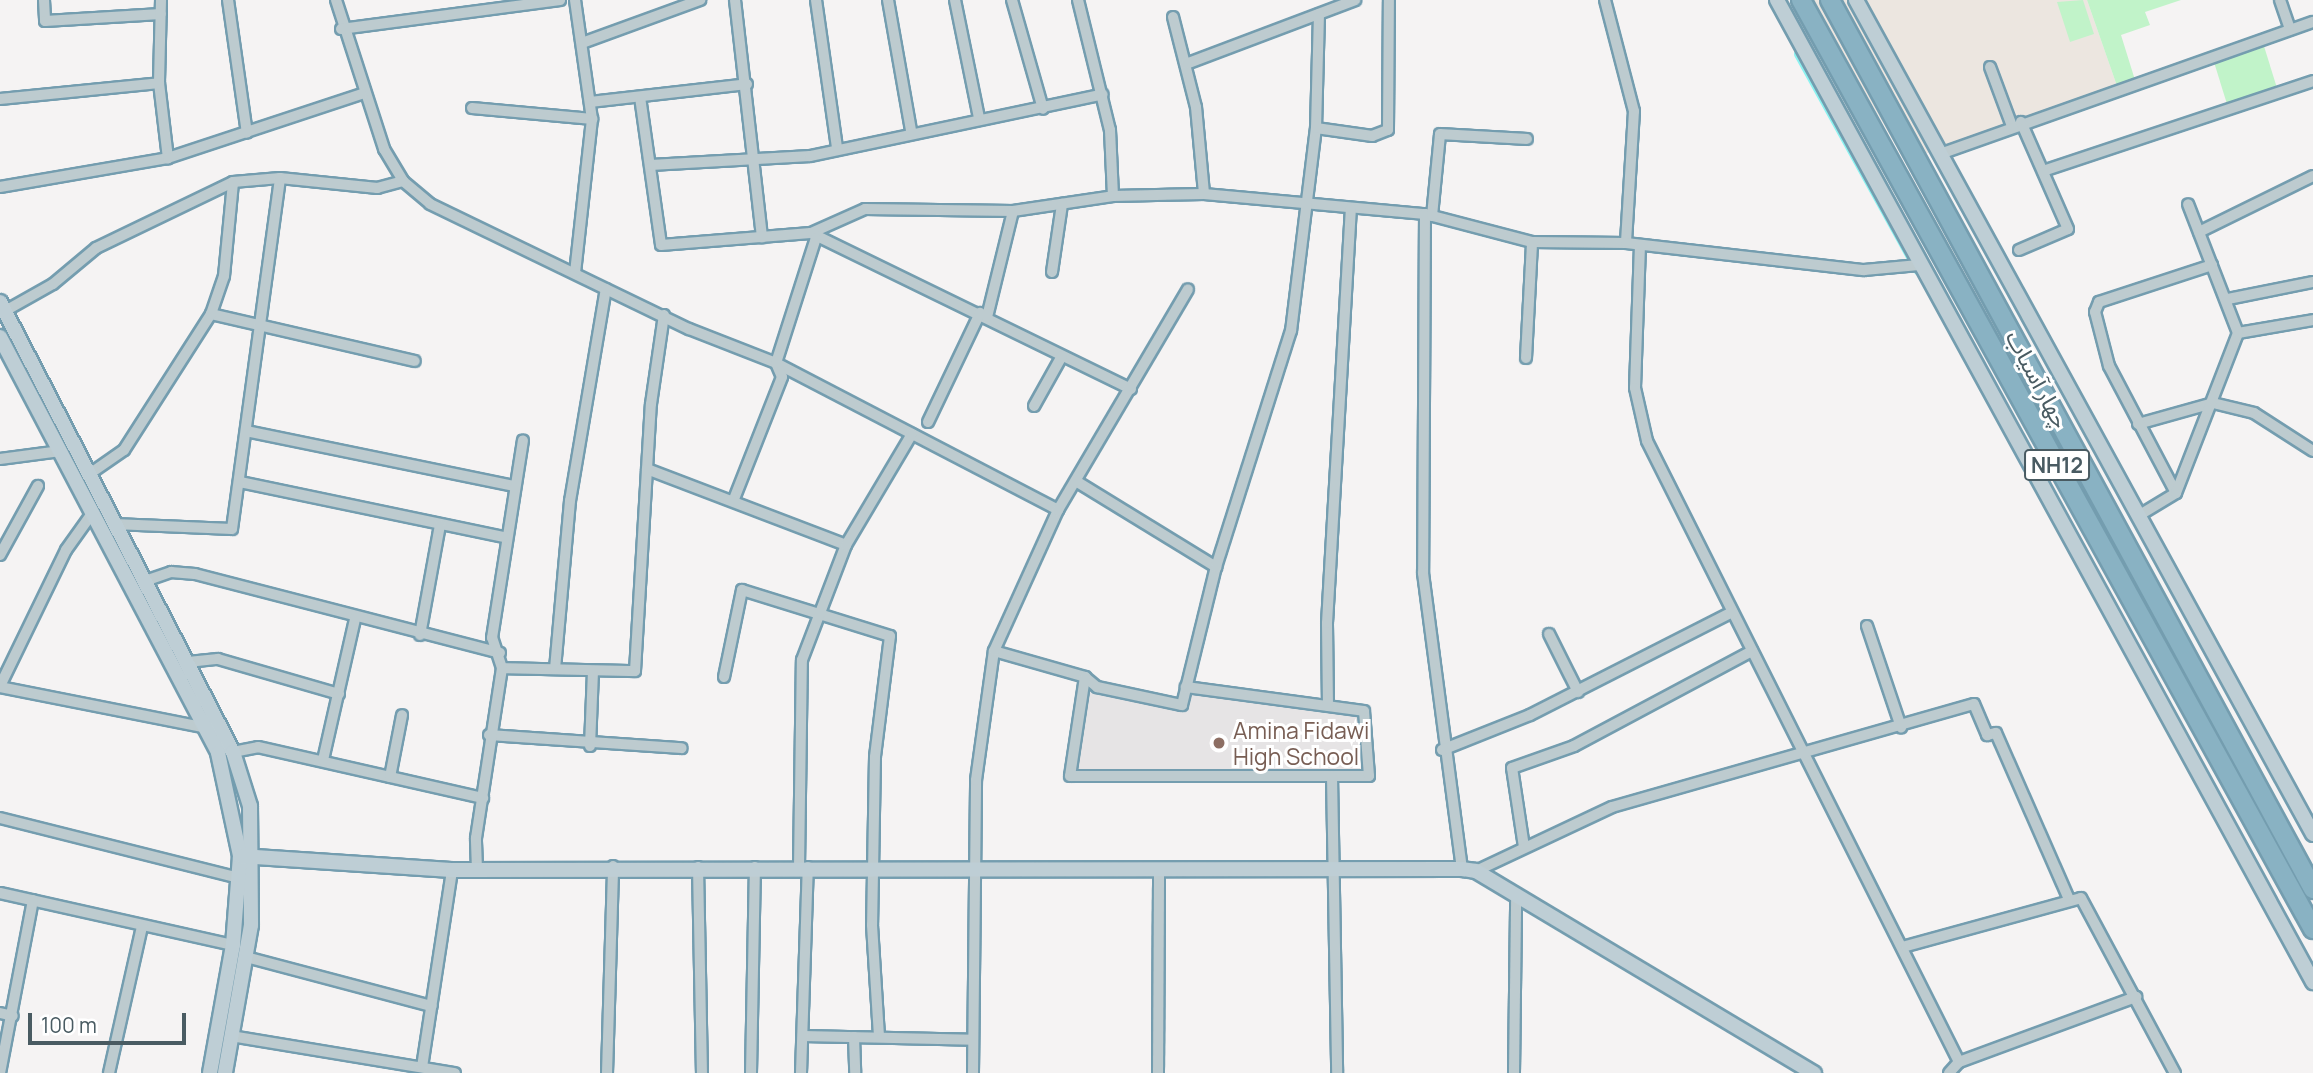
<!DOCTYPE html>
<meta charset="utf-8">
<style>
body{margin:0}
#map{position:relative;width:2313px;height:1073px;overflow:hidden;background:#f5f3f3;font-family:Manrope,"Noto Sans Arabic",sans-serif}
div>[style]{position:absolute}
.commercial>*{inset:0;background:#ece6e0}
.education>*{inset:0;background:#e6e4e5}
.green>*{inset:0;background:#c1f3c9}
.canal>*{height:10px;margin:-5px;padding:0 5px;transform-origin:5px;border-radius:5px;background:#8cf2f0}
.roads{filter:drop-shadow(2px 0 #749daf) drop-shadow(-2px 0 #749daf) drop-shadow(0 2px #749daf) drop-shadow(0 -2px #749daf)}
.street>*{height:10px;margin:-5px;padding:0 5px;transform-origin:5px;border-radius:5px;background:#bdcbcf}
.secondary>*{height:14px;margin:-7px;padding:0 7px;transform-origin:7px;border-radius:7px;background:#beced5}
.highway>*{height:18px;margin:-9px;padding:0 9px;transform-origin:9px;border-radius:9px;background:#89b2c3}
.dots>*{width:19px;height:19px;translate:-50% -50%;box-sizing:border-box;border:4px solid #fff;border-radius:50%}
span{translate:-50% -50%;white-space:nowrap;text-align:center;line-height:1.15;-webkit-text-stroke:6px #fff;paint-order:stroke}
.shield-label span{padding:2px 5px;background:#fff;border:2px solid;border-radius:5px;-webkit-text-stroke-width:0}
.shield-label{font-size:21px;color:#495b62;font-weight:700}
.street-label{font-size:23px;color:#495b62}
.education-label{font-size:23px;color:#785e54}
.left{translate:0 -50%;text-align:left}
.scale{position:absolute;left:28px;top:1013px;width:158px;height:32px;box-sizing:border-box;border:4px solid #495b62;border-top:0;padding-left:9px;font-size:21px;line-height:24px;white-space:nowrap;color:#495b62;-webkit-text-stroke:5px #fff;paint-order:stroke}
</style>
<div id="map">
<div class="commercial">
<div style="clip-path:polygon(1811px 0,2087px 0,2117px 86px,1905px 161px)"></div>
</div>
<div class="education">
<div style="clip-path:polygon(1189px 688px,1360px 714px,1360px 771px,1072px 774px,1086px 689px,1185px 708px)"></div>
</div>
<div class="green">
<div style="clip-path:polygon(2083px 0,2094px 34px,2070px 42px,2057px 2px)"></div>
<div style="clip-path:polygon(2087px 0,2181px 0,2145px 12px,2150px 25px,2121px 35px,2135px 80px,2117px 86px)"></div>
<div style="clip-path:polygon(2263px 43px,2277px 88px,2227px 104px,2213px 59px)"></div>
</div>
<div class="canal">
<div style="left:1799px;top:54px;width:247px;rotate:61.1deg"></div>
</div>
<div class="roads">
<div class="street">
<div style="left:44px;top:0;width:21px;rotate:87deg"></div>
<div style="left:45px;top:21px;width:116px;rotate:-3.5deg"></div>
<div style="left:161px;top:0;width:83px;rotate:91.4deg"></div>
<div style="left:159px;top:83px;width:76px;rotate:83.2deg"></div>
<div style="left:228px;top:0;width:134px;rotate:81.9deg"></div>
<div style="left:336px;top:0;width:157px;rotate:72.1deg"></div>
<div style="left:384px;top:149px;width:37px;rotate:59deg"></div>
<div style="left:403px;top:181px;width:35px;rotate:40deg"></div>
<div style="left:430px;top:204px;width:288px;rotate:25.8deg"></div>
<div style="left:689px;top:329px;width:93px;rotate:21.3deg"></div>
<div style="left:776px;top:363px;width:318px;rotate:27.5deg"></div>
<div style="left:575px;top:0;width:120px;rotate:81.9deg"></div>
<div style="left:592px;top:119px;width:154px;rotate:96.3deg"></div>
<div style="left:735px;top:0;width:239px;rotate:83.5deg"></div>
<div style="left:816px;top:0;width:149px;rotate:81.9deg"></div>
<div style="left:888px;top:0;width:133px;rotate:80deg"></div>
<div style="left:955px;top:0;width:120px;rotate:78.5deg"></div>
<div style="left:1012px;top:0;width:113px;rotate:74.1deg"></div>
<div style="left:1078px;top:0;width:134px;rotate:76.2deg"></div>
<div style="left:1110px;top:130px;width:66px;rotate:87.4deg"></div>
<div style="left:1605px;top:0;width:115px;rotate:75.4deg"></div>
<div style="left:1634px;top:111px;width:132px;rotate:93.5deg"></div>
<div style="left:2280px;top:0;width:31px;rotate:71deg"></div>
<div style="left:1173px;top:17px;width:93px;rotate:75.7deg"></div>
<div style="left:1196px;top:107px;width:87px;rotate:84.7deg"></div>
<div style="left:341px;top:29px;width:221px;rotate:-7.5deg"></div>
<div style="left:582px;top:43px;width:126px;rotate:-20deg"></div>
<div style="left:1186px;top:64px;width:181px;rotate:-20.7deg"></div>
<div style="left:1990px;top:67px;width:63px;rotate:69.6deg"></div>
<div style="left:640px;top:97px;width:149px;rotate:81.9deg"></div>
<div style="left:661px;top:245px;width:150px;rotate:-4.6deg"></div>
<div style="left:811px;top:233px;width:59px;rotate:-24deg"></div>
<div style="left:865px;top:209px;width:148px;rotate:0.8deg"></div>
<div style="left:1013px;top:211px;width:101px;rotate:-8.5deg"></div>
<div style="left:1113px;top:196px;width:91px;rotate:-1.3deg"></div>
<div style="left:1204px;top:194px;width:222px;rotate:5.2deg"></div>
<div style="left:1425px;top:214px;width:111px;rotate:14.7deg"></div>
<div style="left:1532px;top:242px;width:94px;rotate:0.6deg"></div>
<div style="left:1626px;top:243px;width:240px;rotate:6.5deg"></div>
<div style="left:1864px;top:270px;width:55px;rotate:-5.2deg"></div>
<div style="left:0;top:99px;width:160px;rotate:-5.7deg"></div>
<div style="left:590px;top:102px;width:158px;rotate:-6.5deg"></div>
<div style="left:472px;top:108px;width:121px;rotate:5.2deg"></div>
<div style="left:1316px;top:128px;width:57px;rotate:8.1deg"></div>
<div style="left:1372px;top:136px;width:17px;rotate:-21deg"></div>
<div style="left:1388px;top:130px;width:130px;rotate:-89.6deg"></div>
<div style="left:1940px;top:154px;width:396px;rotate:-19.5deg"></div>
<div style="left:651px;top:165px;width:159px;rotate:-3.2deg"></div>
<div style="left:810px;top:156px;width:299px;rotate:-11.9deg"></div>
<div style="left:2043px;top:171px;width:285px;rotate:-18.4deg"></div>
<div style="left:0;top:187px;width:170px;rotate:-9.8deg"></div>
<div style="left:168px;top:158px;width:204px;rotate:-18.3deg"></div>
<div style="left:1425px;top:214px;width:359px;rotate:90.3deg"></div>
<div style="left:1423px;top:573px;width:299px;rotate:82.5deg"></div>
<div style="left:1432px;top:216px;width:82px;rotate:-84.4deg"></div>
<div style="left:1440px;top:134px;width:87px;rotate:3.3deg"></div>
<div style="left:2199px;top:232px;width:127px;rotate:-26.2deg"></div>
<div style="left:811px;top:233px;width:356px;rotate:26deg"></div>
<div style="left:1640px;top:245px;width:143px;rotate:92deg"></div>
<div style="left:1635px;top:388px;width:54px;rotate:77.2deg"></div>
<div style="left:1647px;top:441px;width:695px;rotate:63.32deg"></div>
<div style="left:2019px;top:250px;width:53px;rotate:-23.2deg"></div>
<div style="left:2068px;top:229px;width:117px;rotate:-113.7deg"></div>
<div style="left:1052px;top:272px;width:69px;rotate:-81.6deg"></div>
<div style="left:2228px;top:299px;width:87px;rotate:-11.3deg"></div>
<div style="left:5px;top:311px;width:55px;rotate:-29.4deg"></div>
<div style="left:53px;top:284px;width:56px;rotate:-39.9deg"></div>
<div style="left:96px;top:248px;width:152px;rotate:-25.7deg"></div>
<div style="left:233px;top:182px;width:47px;rotate:-4.9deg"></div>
<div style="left:280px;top:178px;width:98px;rotate:5.9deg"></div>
<div style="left:377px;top:188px;width:27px;rotate:-15deg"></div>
<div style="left:211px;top:314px;width:209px;rotate:13deg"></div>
<div style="left:987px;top:317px;width:109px;rotate:-76.2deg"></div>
<div style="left:2238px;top:333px;width:76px;rotate:-9.8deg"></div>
<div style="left:1526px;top:358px;width:116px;rotate:-87deg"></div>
<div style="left:1034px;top:406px;width:57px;rotate:-60.8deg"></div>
<div style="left:928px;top:422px;width:121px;rotate:-64.5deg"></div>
<div style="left:2138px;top:424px;width:78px;rotate:-15.6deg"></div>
<div style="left:2213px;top:403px;width:42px;rotate:13.7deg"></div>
<div style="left:2254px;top:413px;width:70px;rotate:32.8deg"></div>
<div style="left:246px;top:431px;width:273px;rotate:11.6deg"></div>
<div style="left:0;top:459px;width:61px;rotate:-7.6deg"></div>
<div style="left:647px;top:469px;width:213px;rotate:20.9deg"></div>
<div style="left:88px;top:475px;width:44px;rotate:-34.8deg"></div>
<div style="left:124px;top:450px;width:161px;rotate:-57.4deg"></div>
<div style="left:211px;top:314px;width:40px;rotate:-71.1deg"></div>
<div style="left:224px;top:276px;width:94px;rotate:-84.5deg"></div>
<div style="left:240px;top:482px;width:270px;rotate:11.8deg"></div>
<div style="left:1079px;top:483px;width:161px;rotate:31.5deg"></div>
<div style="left:2176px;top:493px;width:144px;rotate:-117.8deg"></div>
<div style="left:2109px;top:366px;width:56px;rotate:-104.5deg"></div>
<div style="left:2095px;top:312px;width:11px;rotate:-68deg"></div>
<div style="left:2099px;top:302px;width:119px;rotate:-18.1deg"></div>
<div style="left:734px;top:499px;width:131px;rotate:-68.5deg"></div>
<div style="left:782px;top:377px;width:15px;rotate:-113deg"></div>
<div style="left:776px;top:363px;width:131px;rotate:-72.3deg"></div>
<div style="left:2138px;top:516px;width:44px;rotate:-31.2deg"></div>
<div style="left:2176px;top:493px;width:172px;rotate:-68.8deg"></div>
<div style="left:2238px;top:333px;width:138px;rotate:-111.2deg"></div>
<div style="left:114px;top:524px;width:118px;rotate:2.4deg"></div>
<div style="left:232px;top:529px;width:354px;rotate:-82.2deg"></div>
<div style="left:0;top:555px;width:79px;rotate:-61.2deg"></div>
<div style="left:145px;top:581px;width:28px;rotate:-19deg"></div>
<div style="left:171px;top:572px;width:24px;rotate:5deg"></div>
<div style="left:195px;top:574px;width:315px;rotate:14.5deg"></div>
<div style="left:1867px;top:626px;width:107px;rotate:71.4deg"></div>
<div style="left:1549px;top:634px;width:65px;rotate:63.4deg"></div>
<div style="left:420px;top:635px;width:112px;rotate:-79.7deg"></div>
<div style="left:994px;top:651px;width:95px;rotate:15.9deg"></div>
<div style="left:1085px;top:677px;width:16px;rotate:40deg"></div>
<div style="left:1097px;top:687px;width:87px;rotate:12deg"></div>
<div style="left:1182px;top:705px;width:142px;rotate:-76.2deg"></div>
<div style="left:1216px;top:567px;width:248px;rotate:-72.4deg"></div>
<div style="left:1291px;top:331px;width:205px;rotate:-83deg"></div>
<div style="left:1316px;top:128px;width:114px;rotate:-88.5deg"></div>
<div style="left:188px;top:662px;width:30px;rotate:-6deg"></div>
<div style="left:218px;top:659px;width:126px;rotate:16.1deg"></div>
<div style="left:502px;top:668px;width:133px;rotate:1.3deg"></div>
<div style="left:635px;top:671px;width:267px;rotate:-86.6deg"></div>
<div style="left:651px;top:404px;width:90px;rotate:-81.7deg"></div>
<div style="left:555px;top:669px;width:169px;rotate:-84.9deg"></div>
<div style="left:570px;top:501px;width:215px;rotate:-80.4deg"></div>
<div style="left:724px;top:677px;width:89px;rotate:-78.3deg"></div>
<div style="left:742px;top:590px;width:155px;rotate:17.3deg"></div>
<div style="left:890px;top:636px;width:122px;rotate:97.1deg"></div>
<div style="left:875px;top:757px;width:168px;rotate:91deg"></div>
<div style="left:872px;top:925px;width:112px;rotate:86.4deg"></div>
<div style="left:1085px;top:677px;width:100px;rotate:98.6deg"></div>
<div style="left:1070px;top:776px;width:299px"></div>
<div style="left:1369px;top:776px;width:65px;rotate:-94.4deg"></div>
<div style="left:1364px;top:711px;width:180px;rotate:-172.3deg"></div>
<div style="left:0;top:686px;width:151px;rotate:-64.1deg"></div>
<div style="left:66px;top:550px;width:43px;rotate:-54.5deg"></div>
<div style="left:0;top:687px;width:212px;rotate:11.2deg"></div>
<div style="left:1328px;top:706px;width:83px;rotate:-90.7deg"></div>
<div style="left:1327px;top:623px;width:415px;rotate:-86.7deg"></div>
<div style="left:489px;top:735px;width:193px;rotate:3.9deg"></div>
<div style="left:590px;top:746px;width:75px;rotate:-87.7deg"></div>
<div style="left:1442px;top:750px;width:95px;rotate:-21.7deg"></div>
<div style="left:1530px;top:715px;width:227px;rotate:-27deg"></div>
<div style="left:233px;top:752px;width:25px;rotate:-11deg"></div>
<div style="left:258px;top:747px;width:231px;rotate:12.8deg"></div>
<div style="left:323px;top:760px;width:145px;rotate:-77.2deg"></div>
<div style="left:1332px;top:776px;width:297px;rotate:89deg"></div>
<div style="left:390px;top:777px;width:63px;rotate:-79deg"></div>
<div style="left:0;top:818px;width:246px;rotate:14.1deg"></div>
<div style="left:1524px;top:847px;width:80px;rotate:-98.6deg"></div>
<div style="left:1512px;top:768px;width:66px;rotate:-19.5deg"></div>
<div style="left:1574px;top:746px;width:202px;rotate:-28.1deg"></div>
<div style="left:698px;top:867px;width:206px;rotate:88.9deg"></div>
<div style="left:799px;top:867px;width:207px;rotate:-89.2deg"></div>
<div style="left:802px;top:660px;width:123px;rotate:-69.1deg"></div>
<div style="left:846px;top:545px;width:129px;rotate:-59.3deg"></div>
<div style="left:477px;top:870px;width:32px;rotate:-92deg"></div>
<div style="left:476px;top:838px;width:172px;rotate:-81.3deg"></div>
<div style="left:502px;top:668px;width:32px;rotate:-108deg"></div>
<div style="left:492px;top:638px;width:200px;rotate:-81.1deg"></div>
<div style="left:1476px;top:871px;width:150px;rotate:-25.2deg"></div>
<div style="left:1612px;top:807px;width:376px;rotate:-15.9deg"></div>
<div style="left:1974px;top:704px;width:34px;rotate:67deg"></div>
<div style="left:1987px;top:735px;width:9px;rotate:-13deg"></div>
<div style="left:1996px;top:733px;width:181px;rotate:66.3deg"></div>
<div style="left:0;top:893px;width:239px;rotate:12.6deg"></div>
<div style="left:1906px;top:946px;width:181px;rotate:-15.3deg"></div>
<div style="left:2081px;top:898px;width:199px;rotate:61.8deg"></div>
<div style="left:246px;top:957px;width:192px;rotate:14.8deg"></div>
<div style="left:0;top:1013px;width:13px;rotate:13deg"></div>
<div style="left:231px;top:1036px;width:227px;rotate:9.4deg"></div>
<div style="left:803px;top:1036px;width:170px;rotate:1.3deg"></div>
<div style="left:854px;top:1037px;width:36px;rotate:88deg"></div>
<div style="left:422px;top:1067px;width:199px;rotate:-81.3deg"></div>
<div style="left:0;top:1073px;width:176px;rotate:-79.2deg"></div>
<div style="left:109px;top:1073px;width:151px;rotate:-77.3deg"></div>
<div style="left:607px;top:1073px;width:207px;rotate:-88.3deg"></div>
<div style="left:751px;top:1073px;width:206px;rotate:-88.9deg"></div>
<div style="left:801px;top:1073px;width:206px;rotate:-88.1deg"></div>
<div style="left:973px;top:1073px;width:293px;rotate:-89.4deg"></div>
<div style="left:976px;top:780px;width:130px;rotate:-82.1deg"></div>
<div style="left:994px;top:651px;width:155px;rotate:-65.6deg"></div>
<div style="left:1058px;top:510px;width:256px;rotate:-59.5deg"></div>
<div style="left:1158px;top:1073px;width:205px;rotate:-89.7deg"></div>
<div style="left:1514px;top:1073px;width:176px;rotate:-89.3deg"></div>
<div style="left:1949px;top:1073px;width:15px;rotate:-48deg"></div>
<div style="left:1959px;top:1062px;width:189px;rotate:-20.2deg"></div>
</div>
<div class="secondary">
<div style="left:1777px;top:0;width:1119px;rotate:61.37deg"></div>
<div style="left:1856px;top:0;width:951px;rotate:61.28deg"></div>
<div style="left:0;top:302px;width:507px;rotate:62.63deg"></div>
<div style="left:233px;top:752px;width:57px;rotate:72.5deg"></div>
<div style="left:250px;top:806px;width:119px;rotate:89.5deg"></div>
<div style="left:251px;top:925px;width:150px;rotate:100deg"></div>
<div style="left:0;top:337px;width:470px;rotate:62.3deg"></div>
<div style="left:218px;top:753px;width:105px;rotate:77.9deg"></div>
<div style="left:240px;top:856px;width:89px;rotate:94.5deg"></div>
<div style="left:233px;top:945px;width:130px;rotate:100.2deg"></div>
<div style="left:240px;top:856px;width:212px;rotate:3.8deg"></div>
<div style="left:452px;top:870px;width:1010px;rotate:-0.06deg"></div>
<div style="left:1462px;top:869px;width:14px;rotate:8deg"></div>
<div style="left:1476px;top:871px;width:394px;rotate:30.9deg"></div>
</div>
<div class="highway">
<div style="left:1801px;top:0;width:1061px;rotate:61.14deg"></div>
<div style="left:1830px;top:0;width:1012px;rotate:61.48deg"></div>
</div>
</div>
<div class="dots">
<div style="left:1219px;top:743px;background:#8d6e63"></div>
</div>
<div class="shield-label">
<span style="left:2057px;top:465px">NH12</span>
</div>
<div class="street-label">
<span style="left:2038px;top:379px;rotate:62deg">چهار آسیاب</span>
</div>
<div class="education-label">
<span class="left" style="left:1233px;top:743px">Amina Fidawi<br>High School</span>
</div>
<div class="scale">100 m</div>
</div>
